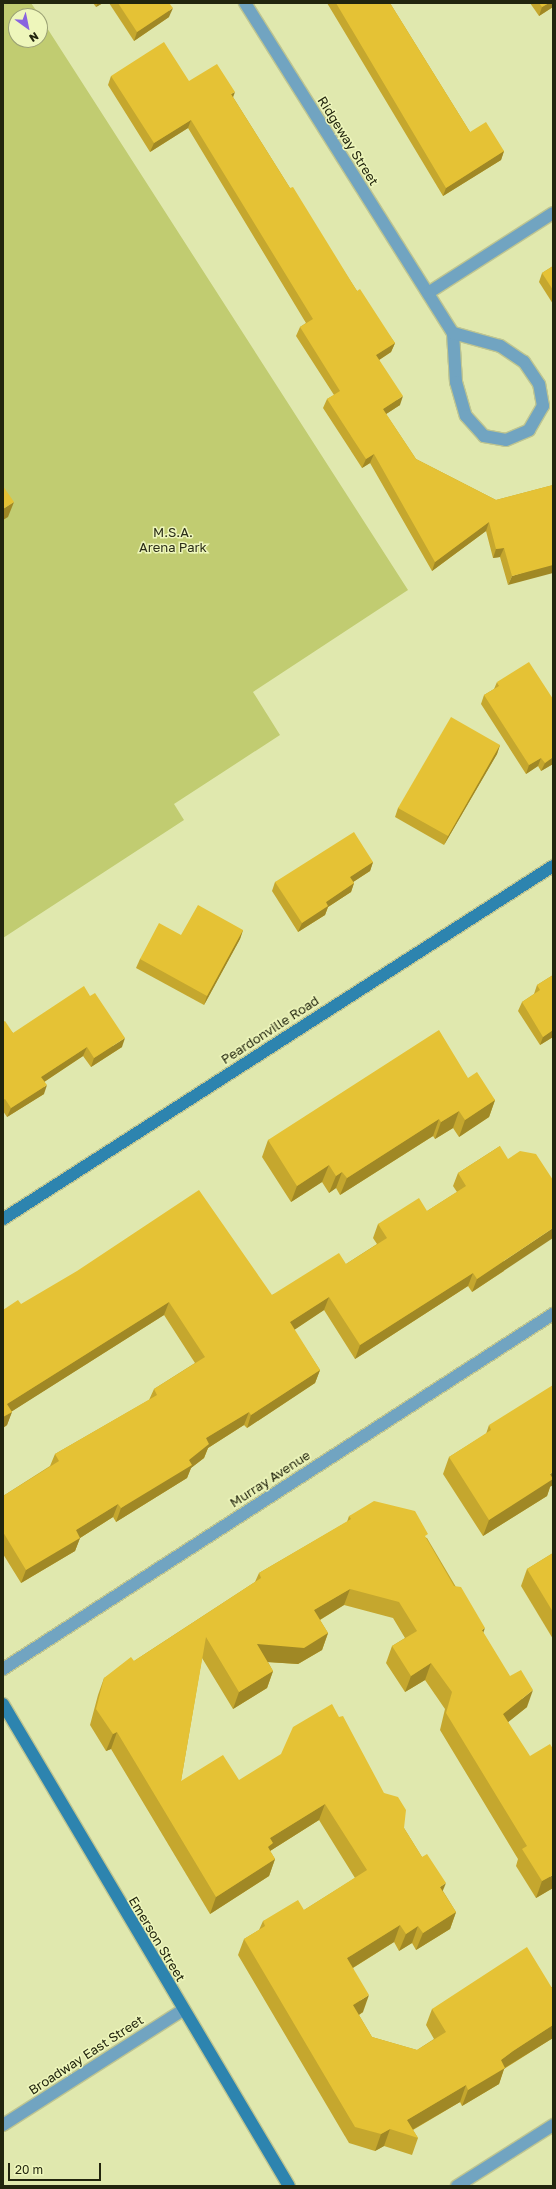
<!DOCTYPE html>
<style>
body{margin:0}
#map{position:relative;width:556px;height:2189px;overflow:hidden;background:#e0e8ae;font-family:"Golos Text",sans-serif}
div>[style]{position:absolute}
.green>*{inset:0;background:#c1cc71}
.roads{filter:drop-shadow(1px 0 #bec591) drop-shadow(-1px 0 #bec591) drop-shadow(0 1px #bec591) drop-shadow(0 -1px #bec591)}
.street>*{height:12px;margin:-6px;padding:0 6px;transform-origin:6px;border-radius:6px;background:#71a4c1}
.secondary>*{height:12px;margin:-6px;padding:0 6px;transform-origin:6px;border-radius:6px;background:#2d84af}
.wall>*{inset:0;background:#c5a72e}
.shaded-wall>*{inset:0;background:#a08825}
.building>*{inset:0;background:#e5c235}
span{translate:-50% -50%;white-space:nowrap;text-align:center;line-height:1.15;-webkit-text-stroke:3px #eef6bb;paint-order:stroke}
.street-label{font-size:13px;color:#22250e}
.park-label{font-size:13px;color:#2b2e18}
.frame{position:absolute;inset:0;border:4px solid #22250e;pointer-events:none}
.north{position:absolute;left:8px;top:8px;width:40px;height:40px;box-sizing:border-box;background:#eef6bb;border:1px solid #9ca276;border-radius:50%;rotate:147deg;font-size:11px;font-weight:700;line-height:16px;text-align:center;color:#22250e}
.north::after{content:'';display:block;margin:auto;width:14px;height:18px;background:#8964df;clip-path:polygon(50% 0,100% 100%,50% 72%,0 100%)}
.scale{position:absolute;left:8px;top:2163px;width:93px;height:18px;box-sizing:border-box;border:2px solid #22250e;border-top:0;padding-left:5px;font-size:12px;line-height:14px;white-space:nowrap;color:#22250e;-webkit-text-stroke:3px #eef6bb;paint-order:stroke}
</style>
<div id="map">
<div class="green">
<div style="clip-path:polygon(3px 3px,31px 3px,40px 16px,16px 16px,16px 40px,40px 40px,40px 17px,408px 590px,253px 692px,280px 735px,174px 804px,184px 820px,3px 938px)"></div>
</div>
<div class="roads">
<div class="street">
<div style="left:245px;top:3px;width:390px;rotate:57.8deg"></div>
<div style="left:453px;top:333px;width:49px;rotate:86.5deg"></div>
<div style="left:456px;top:382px;width:35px;rotate:74deg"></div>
<div style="left:466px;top:416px;width:27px;rotate:48deg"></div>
<div style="left:484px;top:436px;width:22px;rotate:10deg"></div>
<div style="left:506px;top:440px;width:25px;rotate:-23deg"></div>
<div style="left:529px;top:430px;width:28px;rotate:-60deg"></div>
<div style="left:543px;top:406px;width:22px;rotate:-100deg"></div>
<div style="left:539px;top:384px;width:27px;rotate:-124deg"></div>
<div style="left:524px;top:362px;width:29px;rotate:-146deg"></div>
<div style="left:500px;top:346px;width:49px;rotate:-164.5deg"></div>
<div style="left:428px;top:293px;width:148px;rotate:-32.6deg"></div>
<div style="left:3px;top:1669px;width:655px;rotate:-32.84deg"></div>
<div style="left:3px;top:2125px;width:214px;rotate:-32.6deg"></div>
<div style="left:457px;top:2186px;width:114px;rotate:-32.4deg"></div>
</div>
<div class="secondary">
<div style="left:3px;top:1219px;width:654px;rotate:-32.69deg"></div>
<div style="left:3px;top:1704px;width:560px;rotate:59.32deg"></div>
</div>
</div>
<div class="wall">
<div style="clip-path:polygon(93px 3px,103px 3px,96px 7px)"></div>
<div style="clip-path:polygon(109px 3px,169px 3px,169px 17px,134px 41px)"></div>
<div style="clip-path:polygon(327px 3px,390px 3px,470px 132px,504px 151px,501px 160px,443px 196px)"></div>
<div style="clip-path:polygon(530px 3px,553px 3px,553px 7px,539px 16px)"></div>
<div style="clip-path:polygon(111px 76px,189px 81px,233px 97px,290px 188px,357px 291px,395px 343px,391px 352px,379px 360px,400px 405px,386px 414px,416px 459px,496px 500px,553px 485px,508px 585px,500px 557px,493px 558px,486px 531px,432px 571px,370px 463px,362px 468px,323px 408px,327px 399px,334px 395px,296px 336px,300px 327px,306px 323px,188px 128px,150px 152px,108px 85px)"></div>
<div style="clip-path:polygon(553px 266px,553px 304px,539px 282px,542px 273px)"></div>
<div style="clip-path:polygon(497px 682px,553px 764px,541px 771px,538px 766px,526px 774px,481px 704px,484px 695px,494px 689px)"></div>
<div style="clip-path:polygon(500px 745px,497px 754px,444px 845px,395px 817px,398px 808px)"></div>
<div style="clip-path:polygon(373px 862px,370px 871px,353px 882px,354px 883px,351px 892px,328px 907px,325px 915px,298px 932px,272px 891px,275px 882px)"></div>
<div style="clip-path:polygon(243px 930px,240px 939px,204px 1005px,136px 968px,140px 959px,181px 935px)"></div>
<div style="clip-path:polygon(553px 975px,553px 1037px,540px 1045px,518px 1011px,522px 1002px,534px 994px,537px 985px)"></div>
<div style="clip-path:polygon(3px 1022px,13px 1033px,122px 1047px,91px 1067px,83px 1056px,44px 1082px,44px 1094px,7px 1117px,3px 1111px)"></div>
<div style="clip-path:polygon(468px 1078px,495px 1100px,489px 1117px,459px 1137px,453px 1128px,435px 1139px,433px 1136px,340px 1195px,336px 1188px,329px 1193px,322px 1182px,291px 1202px,262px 1157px,268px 1140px)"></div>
<div style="clip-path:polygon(500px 1146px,504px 1271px,472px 1292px,468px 1286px,355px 1359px,324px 1310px,294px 1330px,320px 1370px,315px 1383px,247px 1428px,244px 1425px,208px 1448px,204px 1458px,191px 1468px,187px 1478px,116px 1522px,113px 1517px,80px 1538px,75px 1551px,21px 1583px,3px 1554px,3px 1496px,50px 1466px,55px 1454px,149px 1400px,154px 1389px,195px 1363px,164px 1315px,12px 1411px,7px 1425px,3px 1428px,3px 1310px,21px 1304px,272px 1295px,346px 1264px,377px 1244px,373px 1238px,378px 1224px,427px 1211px,457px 1192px,453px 1186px,458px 1173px)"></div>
<div style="clip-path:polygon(489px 1425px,550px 1487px,547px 1496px,483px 1536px,443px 1474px,449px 1457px,486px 1434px)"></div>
<div style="clip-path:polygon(349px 1516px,427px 1538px,527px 1707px,508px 1722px,553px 1888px,536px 1898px,516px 1866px,518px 1859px,440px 1730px,445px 1709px,425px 1680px,405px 1692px,386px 1663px,392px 1646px,405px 1638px,393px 1618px,344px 1605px,320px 1620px,328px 1633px,322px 1650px,298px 1664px,268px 1662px,273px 1671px,267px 1688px,233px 1709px,202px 1658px,181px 1781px,239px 1780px,384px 1793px,404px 1828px,456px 1912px,450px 1929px,416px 1950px,412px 1943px,399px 1951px,394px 1942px,353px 1968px,363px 2012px,359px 2015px,372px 2037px,417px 2050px,434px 2039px,426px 2025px,432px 2009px,552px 1987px,553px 1982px,553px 2038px,504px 2069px,499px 2084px,462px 2106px,460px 2102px,413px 2130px,418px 2138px,412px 2155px,384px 2146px,375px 2151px,349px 2143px,238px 1955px,244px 1939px,259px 1930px,263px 1921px,304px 1910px,355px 1878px,319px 1820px,270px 1851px,275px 1859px,269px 1876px,210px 1914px,111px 1749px,106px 1751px,90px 1725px,98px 1695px,104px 1678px,134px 1661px,255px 1582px,259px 1573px,347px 1522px)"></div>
<div style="clip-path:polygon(553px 1553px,553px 1639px,521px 1586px,527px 1569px)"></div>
</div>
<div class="shaded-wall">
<div style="clip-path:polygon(98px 3px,103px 3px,96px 7px)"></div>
<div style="clip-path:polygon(549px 3px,553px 3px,553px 7px,539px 16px,542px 7px)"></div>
<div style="clip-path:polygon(173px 8px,169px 17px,134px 41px,137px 32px)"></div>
<div style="clip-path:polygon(235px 92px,232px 100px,231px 94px)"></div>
<div style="clip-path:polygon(191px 120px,188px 128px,150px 152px,154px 143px)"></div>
<div style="clip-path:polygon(504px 151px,501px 160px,443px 196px,446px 188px)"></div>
<div style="clip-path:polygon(395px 343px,391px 352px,373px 364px,376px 355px)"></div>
<div style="clip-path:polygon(403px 396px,400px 405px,380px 418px,383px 409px)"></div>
<div style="clip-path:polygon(374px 454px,370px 463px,362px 468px,366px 459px)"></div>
<div style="clip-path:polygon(14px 502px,8px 517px,3px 520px,3px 509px)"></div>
<div style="clip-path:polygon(489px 522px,486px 531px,432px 571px,435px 562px)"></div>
<div style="clip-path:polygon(504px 548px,500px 557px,493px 558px,496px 549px)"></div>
<div style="clip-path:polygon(553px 563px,553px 573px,508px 585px,512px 576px)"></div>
<div style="clip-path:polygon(500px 745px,497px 754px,444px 845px,448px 836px)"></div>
<div style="clip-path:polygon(553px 757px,553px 764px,541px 771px,545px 763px)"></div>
<div style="clip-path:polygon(541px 758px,538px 766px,526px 774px,529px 765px)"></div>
<div style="clip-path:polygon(373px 862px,370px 871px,347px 886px,350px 877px)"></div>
<div style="clip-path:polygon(354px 883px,351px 892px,328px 907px,325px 915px,298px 932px,302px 923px,326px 902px)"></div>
<div style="clip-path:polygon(243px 930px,240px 939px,204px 1005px,207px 996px)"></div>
<div style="clip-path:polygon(553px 1030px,553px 1037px,540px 1045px,543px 1037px)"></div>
<div style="clip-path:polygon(125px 1038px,122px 1047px,91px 1067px,94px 1058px)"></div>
<div style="clip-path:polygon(87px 1047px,83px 1056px,38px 1086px,41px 1077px)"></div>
<div style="clip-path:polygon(47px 1085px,44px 1094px,7px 1117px,11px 1108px)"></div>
<div style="clip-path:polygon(495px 1100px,489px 1117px,459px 1137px,465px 1120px)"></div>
<div style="clip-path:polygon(459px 1111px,453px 1128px,435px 1139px,441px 1122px)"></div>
<div style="clip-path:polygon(439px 1119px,433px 1136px,340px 1195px,347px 1178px)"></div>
<div style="clip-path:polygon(329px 1165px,322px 1182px,291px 1202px,297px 1186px)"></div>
<div style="clip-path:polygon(342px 1172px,336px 1188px,329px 1193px,336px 1176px)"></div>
<div style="clip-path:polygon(553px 1228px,553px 1238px,472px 1292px,477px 1279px)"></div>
<div style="clip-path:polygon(473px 1273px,468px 1286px,355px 1359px,360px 1345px)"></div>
<div style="clip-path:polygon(329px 1297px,324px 1310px,285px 1336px,290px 1322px)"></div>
<div style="clip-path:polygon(169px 1302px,164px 1315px,3px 1417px,7px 1404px)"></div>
<div style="clip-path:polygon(320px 1370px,315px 1383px,247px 1428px,251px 1415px)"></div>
<div style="clip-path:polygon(12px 1412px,7px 1425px,3px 1428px,3px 1417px)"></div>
<div style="clip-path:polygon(249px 1412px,244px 1425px,208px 1448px,204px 1458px,191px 1468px,187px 1478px,116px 1522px,121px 1508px,189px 1460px,206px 1438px)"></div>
<div style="clip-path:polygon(553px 1472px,553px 1485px,550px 1487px,547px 1496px,483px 1536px,489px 1520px)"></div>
<div style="clip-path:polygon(118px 1504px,113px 1517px,80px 1538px,75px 1551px,21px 1583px,26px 1570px,76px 1530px)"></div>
<div style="clip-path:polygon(350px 1589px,344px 1605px,308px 1627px,314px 1610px)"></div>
<div style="clip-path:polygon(485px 1628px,479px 1644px,482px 1630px)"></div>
<div style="clip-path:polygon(328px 1633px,322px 1650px,298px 1664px,251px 1661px,257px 1644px)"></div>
<div style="clip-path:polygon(431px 1663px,425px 1680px,405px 1692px,411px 1676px)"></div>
<div style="clip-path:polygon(273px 1671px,267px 1688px,233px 1709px,239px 1692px)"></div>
<div style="clip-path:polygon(533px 1690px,527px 1707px,497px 1731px,503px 1714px)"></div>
<div style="clip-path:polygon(117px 1732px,111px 1749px,106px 1751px,113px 1734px)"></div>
<div style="clip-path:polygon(325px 1804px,319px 1820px,270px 1851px,261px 1863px,270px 1838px)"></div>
<div style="clip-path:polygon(275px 1859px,269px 1876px,210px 1914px,216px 1897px)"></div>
<div style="clip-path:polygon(553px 1875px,553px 1888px,536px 1898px,542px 1881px)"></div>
<div style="clip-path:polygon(446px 1883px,439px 1900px,440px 1887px)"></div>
<div style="clip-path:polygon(456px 1912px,450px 1929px,416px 1950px,423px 1933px)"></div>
<div style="clip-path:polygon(400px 1925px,394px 1942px,341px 1975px,347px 1958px)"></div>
<div style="clip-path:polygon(418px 1926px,412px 1943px,399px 1951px,406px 1934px)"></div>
<div style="clip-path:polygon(369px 1995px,363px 2012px,347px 2022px,353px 2005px)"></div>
<div style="clip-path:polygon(553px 2025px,553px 2038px,506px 2067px,504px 2069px,499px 2084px,462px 2106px,468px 2090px,501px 2060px,513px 2051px)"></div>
<div style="clip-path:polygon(466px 2085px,460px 2102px,405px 2134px,407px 2120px)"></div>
<div style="clip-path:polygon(390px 2129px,384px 2146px,375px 2151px,381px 2134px)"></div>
</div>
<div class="building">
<div style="clip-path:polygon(118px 3px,169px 3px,173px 8px,137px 32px)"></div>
<div style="clip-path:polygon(336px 3px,390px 3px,470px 132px,486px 122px,504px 151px,446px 188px)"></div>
<div style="clip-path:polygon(539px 3px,549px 3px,542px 7px)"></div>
<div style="clip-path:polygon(164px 42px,189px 81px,217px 64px,235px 92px,231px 94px,290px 188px,293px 187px,357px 291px,360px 289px,395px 343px,376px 355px,403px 396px,383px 409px,416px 459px,496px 500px,553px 485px,553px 565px,512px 576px,504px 548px,496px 549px,489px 522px,435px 562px,374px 454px,366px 459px,327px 399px,340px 391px,300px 327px,313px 319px,191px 120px,154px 143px,111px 76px)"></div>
<div style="clip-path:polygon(553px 266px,553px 290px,542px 273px)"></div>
<div style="clip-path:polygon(3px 486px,14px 502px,3px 509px)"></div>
<div style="clip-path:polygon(529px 662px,553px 699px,553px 757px,545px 763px,541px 758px,529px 765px,484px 695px,499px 686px,497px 682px)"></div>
<div style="clip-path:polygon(451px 717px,500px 745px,448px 836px,398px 808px)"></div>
<div style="clip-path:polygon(354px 832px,373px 862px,350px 877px,354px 883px,326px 902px,328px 906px,302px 923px,275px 882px)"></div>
<div style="clip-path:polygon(198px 905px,243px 930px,207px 996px,140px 959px,159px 923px,181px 935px)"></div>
<div style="clip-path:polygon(553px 975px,553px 1030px,543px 1037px,522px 1002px,540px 990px,537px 985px)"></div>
<div style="clip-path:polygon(84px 986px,90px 996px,95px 993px,125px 1038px,94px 1058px,87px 1047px,41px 1077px,47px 1085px,11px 1108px,5px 1099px,3px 1100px,3px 1022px,5px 1021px,13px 1033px)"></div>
<div style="clip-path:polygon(439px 1030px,468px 1078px,477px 1072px,495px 1100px,465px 1120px,459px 1111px,441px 1122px,439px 1119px,347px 1178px,342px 1172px,336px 1176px,329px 1165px,297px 1186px,268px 1140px)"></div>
<div style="clip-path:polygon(500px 1146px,508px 1159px,520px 1151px,536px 1154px,553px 1180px,553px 1228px,477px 1279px,473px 1273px,360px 1345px,329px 1297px,290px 1322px,320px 1370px,251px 1415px,249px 1412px,206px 1438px,209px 1444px,189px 1460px,192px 1465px,121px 1508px,118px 1504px,76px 1530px,80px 1538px,26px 1570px,3px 1532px,3px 1496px,59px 1461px,55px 1454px,157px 1395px,154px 1389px,205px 1357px,169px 1302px,7px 1404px,12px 1412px,3px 1417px,3px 1310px,18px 1300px,21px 1304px,77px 1271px,199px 1190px,272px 1295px,339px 1253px,346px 1264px,387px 1238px,378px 1224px,419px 1198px,427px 1211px,466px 1186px,458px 1173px)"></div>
<div style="clip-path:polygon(553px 1385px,553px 1472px,550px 1474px,553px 1479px,489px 1520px,449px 1457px,491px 1430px,489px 1425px)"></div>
<div style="clip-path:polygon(374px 1501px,415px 1511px,428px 1534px,425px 1536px,454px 1586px,461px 1587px,485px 1628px,482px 1630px,510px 1676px,521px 1670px,533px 1690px,503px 1714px,530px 1756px,550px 1744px,553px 1749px,553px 1875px,542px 1881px,522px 1849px,527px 1846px,446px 1713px,452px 1692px,431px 1663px,411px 1676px,392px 1646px,417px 1631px,399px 1602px,350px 1589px,314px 1610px,328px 1633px,304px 1648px,257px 1644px,273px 1671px,239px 1692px,206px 1637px,181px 1781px,223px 1755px,239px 1780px,281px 1754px,293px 1727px,332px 1704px,339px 1717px,343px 1716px,384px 1793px,398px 1797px,406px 1810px,404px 1828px,422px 1857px,427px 1854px,446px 1883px,440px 1887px,456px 1912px,423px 1933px,418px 1926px,406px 1934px,400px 1925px,347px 1958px,369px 1995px,353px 2005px,372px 2037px,417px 2050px,446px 2032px,432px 2009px,527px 1947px,552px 1988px,553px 1985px,553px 2025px,513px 2051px,501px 2060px,505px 2068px,468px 2090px,466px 2085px,407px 2120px,418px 2138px,390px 2129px,381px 2134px,355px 2127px,244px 1939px,265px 1926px,263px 1921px,298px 1900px,304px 1910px,367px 1870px,325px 1804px,270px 1838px,273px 1843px,268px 1847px,275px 1859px,216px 1897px,117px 1732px,113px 1734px,96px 1709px,104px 1678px,131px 1657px,134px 1661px,261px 1578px,259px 1573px,351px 1519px,349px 1516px)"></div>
<div style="clip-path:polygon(553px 1553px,553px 1612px,527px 1569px)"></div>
</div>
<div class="street-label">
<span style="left:348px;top:141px;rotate:58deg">Ridgeway Street</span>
<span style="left:270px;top:1030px;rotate:-33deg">Peardonville Road</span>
<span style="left:270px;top:1479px;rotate:-33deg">Murray Avenue</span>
<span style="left:157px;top:1939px;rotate:59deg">Emerson Street</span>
<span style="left:86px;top:2055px;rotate:-33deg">Broadway East Street</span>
</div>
<div class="park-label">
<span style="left:173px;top:540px">M.S.A.<br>Arena Park</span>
</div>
<div class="frame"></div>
<div class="north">N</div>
<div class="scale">20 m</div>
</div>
